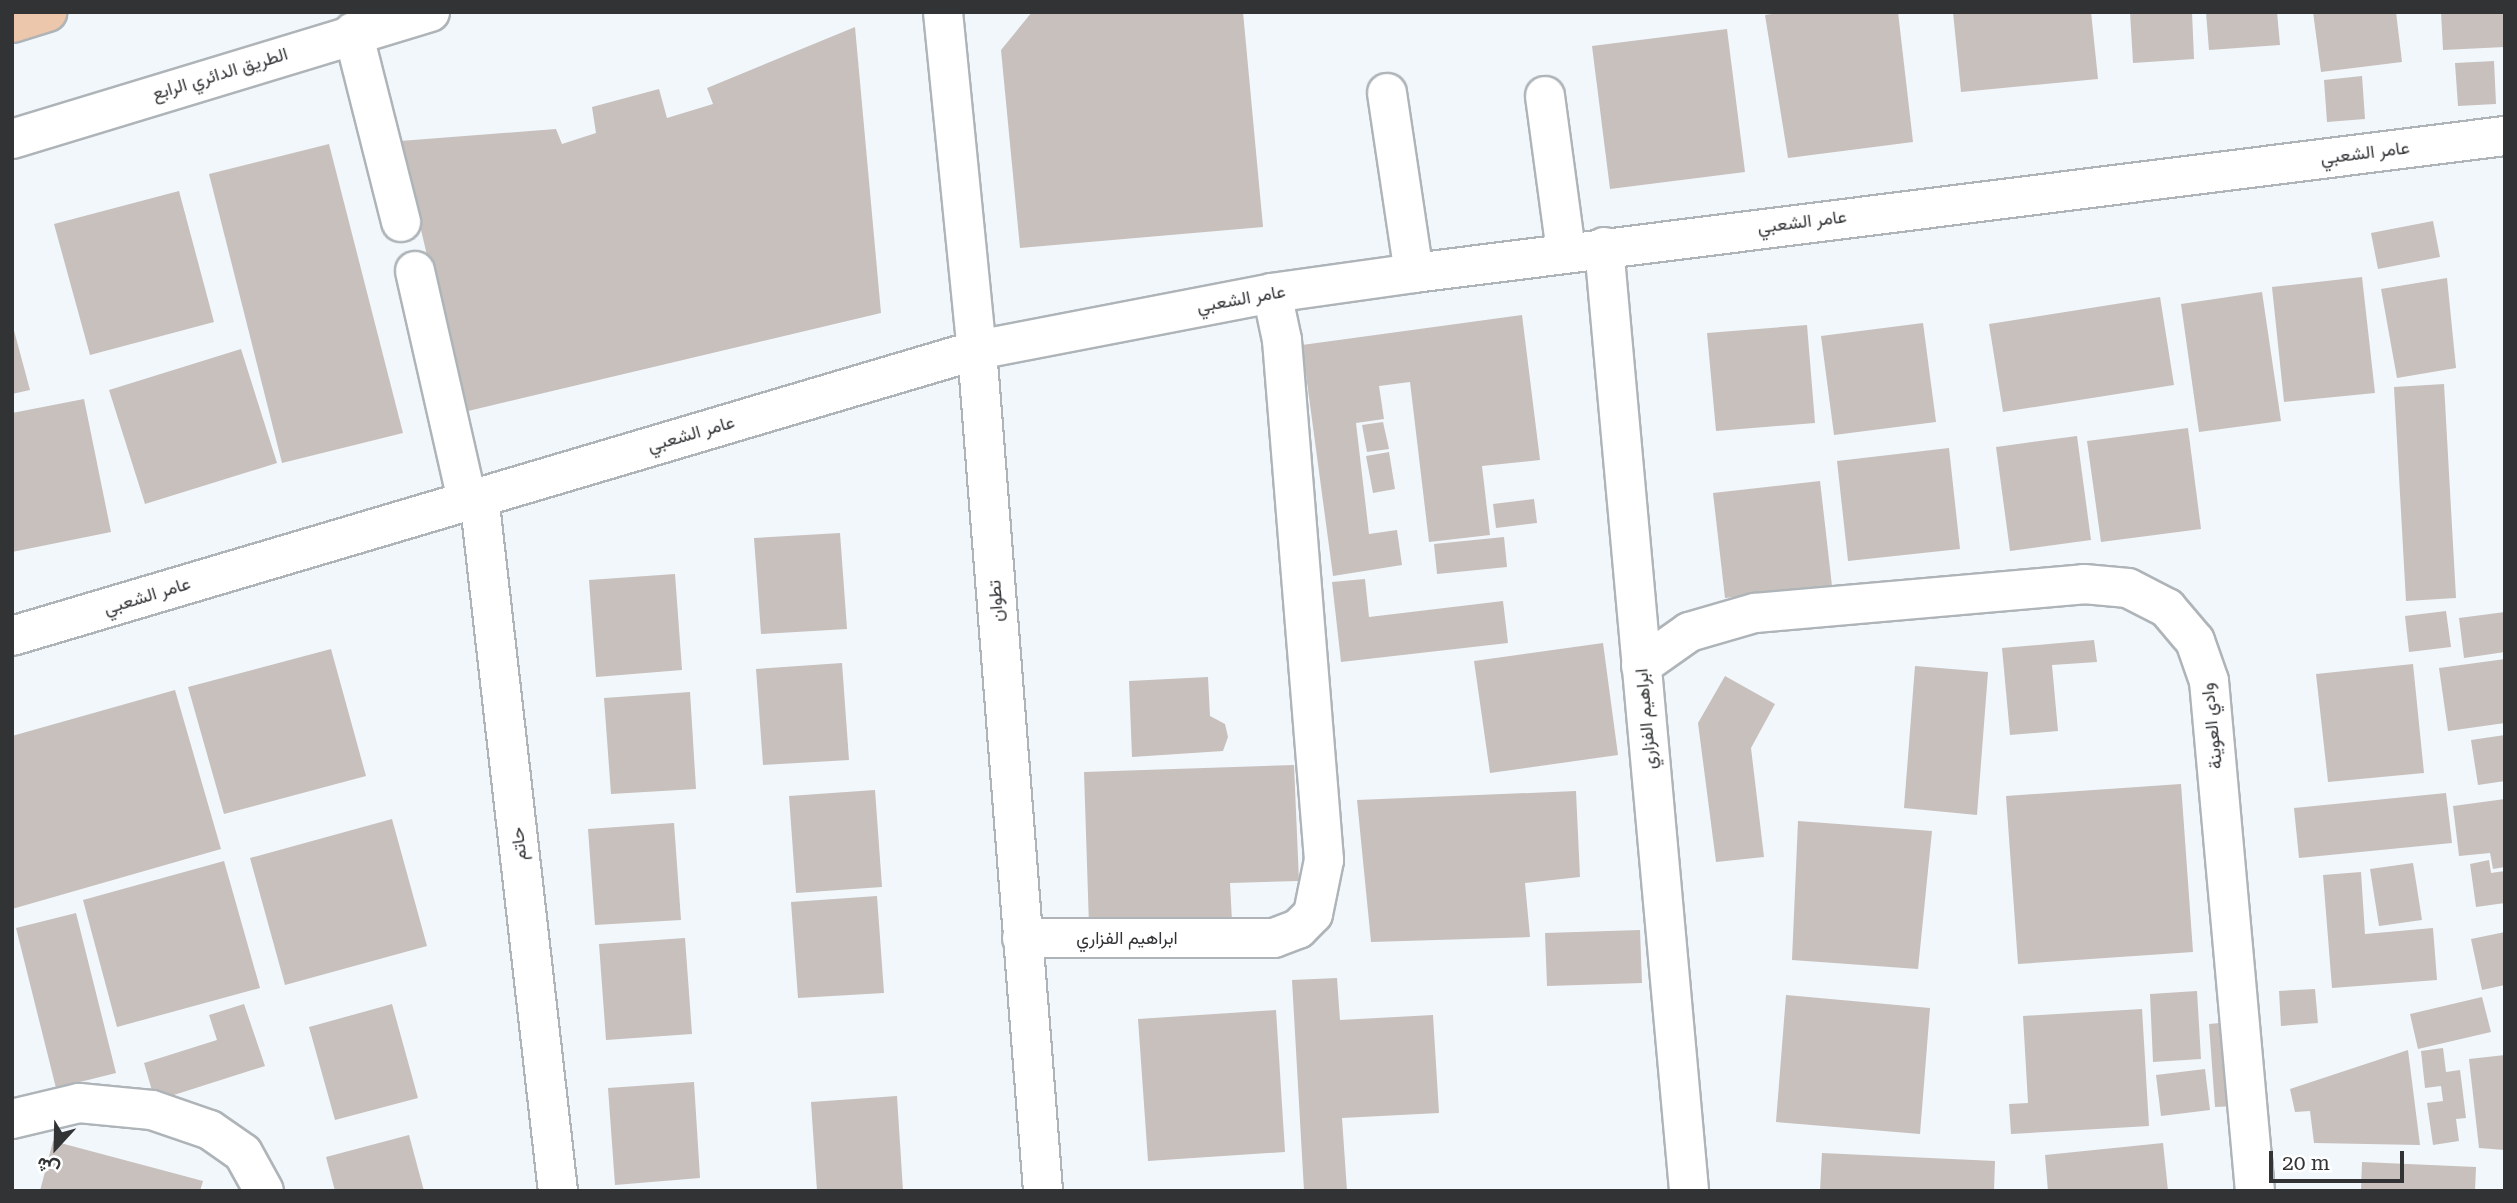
<!DOCTYPE html>
<meta charset="utf-8">
<style>
body{margin:0}
#map{position:relative;width:2517px;height:1203px;overflow:hidden;background:#f2f7fc;font-family:"Roboto Serif",Vazirmatn,serif}
div>[style]{position:absolute}
.building>*{inset:0;background:#c7c0bd}
.roads{filter:drop-shadow(2px 0 #aeb4b8) drop-shadow(-2px 0 #aeb4b8) drop-shadow(0 2px #aeb4b8) drop-shadow(0 -2px #aeb4b8)}
.minor>*{height:38px;margin:-19px;padding:0 19px;transform-origin:19px;border-radius:19px;background:#fff}
.major>*{height:38px;margin:-19px;padding:0 19px;transform-origin:19px;border-radius:19px;background:#edc7ac}
span{translate:-50% -50%;white-space:nowrap;text-align:center;line-height:1.15;-webkit-text-stroke:5px #fff;paint-order:stroke}
.street-label{font-size:18px;color:#313335}
.frame{position:absolute;inset:0;border:14px solid #313335;pointer-events:none}
.north{position:absolute;left:21px;top:1112px;width:70px;height:70px;-webkit-text-stroke:5px #fff;paint-order:stroke;rotate:202deg;font-size:19px;font-weight:700;line-height:28px;text-align:center;color:#313335}
.north::after{content:'';display:block;margin:auto;width:24px;height:32px;background:#313335;clip-path:polygon(50% 0,100% 100%,50% 72%,0 100%)}
.scale{position:absolute;left:2269px;top:1151px;width:135px;height:32px;box-sizing:border-box;border:4px solid #313335;border-top:0;padding-left:9px;font-size:21px;line-height:24px;white-space:nowrap;color:#313335;-webkit-text-stroke:5px #fff;paint-order:stroke}
</style>
<div id="map">
<div class="building">
<div style="clip-path:polygon(1032px 12px,1243px 12px,1263px 227px,1020px 248px,1001px 50px)"></div>
<div style="clip-path:polygon(1785px 12px,1898px 12px,1913px 142px,1788px 158px,1765px 15px)"></div>
<div style="clip-path:polygon(1953px 12px,2091px 12px,2098px 79px,1961px 92px)"></div>
<div style="clip-path:polygon(2130px 12px,2192px 12px,2194px 59px,2133px 63px)"></div>
<div style="clip-path:polygon(2206px 12px,2277px 12px,2280px 45px,2209px 50px)"></div>
<div style="clip-path:polygon(2313px 12px,2396px 12px,2402px 62px,2321px 72px)"></div>
<div style="clip-path:polygon(2441px 12px,2505px 12px,2505px 47px,2443px 50px)"></div>
<div style="clip-path:polygon(855px 27px,881px 313px,464px 412px,400px 141px,556px 129px,562px 144px,596px 133px,592px 107px,659px 89px,667px 118px,713px 104px,707px 88px)"></div>
<div style="clip-path:polygon(1727px 29px,1745px 172px,1610px 189px,1592px 46px)"></div>
<div style="clip-path:polygon(2494px 61px,2496px 104px,2458px 106px,2455px 63px)"></div>
<div style="clip-path:polygon(2362px 76px,2365px 119px,2327px 122px,2324px 80px)"></div>
<div style="clip-path:polygon(329px 144px,403px 433px,282px 463px,209px 174px)"></div>
<div style="clip-path:polygon(179px 191px,214px 322px,90px 355px,54px 224px)"></div>
<div style="clip-path:polygon(2433px 221px,2440px 257px,2378px 269px,2371px 233px)"></div>
<div style="clip-path:polygon(2362px 277px,2375px 393px,2284px 402px,2272px 287px)"></div>
<div style="clip-path:polygon(2447px 278px,2456px 368px,2397px 378px,2381px 289px)"></div>
<div style="clip-path:polygon(2262px 292px,2281px 421px,2199px 432px,2181px 304px)"></div>
<div style="clip-path:polygon(2160px 297px,2174px 385px,2003px 412px,1989px 324px)"></div>
<div style="clip-path:polygon(1522px 315px,1540px 460px,1482px 466px,1490px 535px,1429px 542px,1410px 382px,1379px 386px,1384px 419px,1356px 423px,1369px 534px,1397px 530px,1402px 565px,1333px 576px,1302px 345px)"></div>
<div style="clip-path:polygon(12px 323px,30px 390px,12px 394px)"></div>
<div style="clip-path:polygon(1923px 323px,1936px 422px,1834px 435px,1821px 336px)"></div>
<div style="clip-path:polygon(1807px 325px,1815px 423px,1716px 431px,1707px 333px)"></div>
<div style="clip-path:polygon(241px 349px,277px 463px,145px 504px,109px 390px)"></div>
<div style="clip-path:polygon(2444px 384px,2456px 598px,2406px 601px,2394px 387px)"></div>
<div style="clip-path:polygon(84px 399px,111px 532px,12px 552px,12px 413px)"></div>
<div style="clip-path:polygon(1383px 422px,1389px 449px,1367px 452px,1362px 425px)"></div>
<div style="clip-path:polygon(2188px 428px,2201px 529px,2101px 542px,2087px 441px)"></div>
<div style="clip-path:polygon(2077px 436px,2091px 540px,2010px 551px,1996px 447px)"></div>
<div style="clip-path:polygon(1949px 448px,1960px 549px,1848px 561px,1837px 461px)"></div>
<div style="clip-path:polygon(1389px 452px,1395px 489px,1373px 493px,1366px 456px)"></div>
<div style="clip-path:polygon(1820px 481px,1832px 586px,1725px 598px,1713px 493px)"></div>
<div style="clip-path:polygon(1534px 499px,1537px 523px,1496px 528px,1493px 504px)"></div>
<div style="clip-path:polygon(840px 533px,847px 629px,761px 634px,754px 538px)"></div>
<div style="clip-path:polygon(1504px 537px,1507px 567px,1437px 574px,1434px 544px)"></div>
<div style="clip-path:polygon(675px 574px,682px 670px,596px 677px,589px 580px)"></div>
<div style="clip-path:polygon(1365px 579px,1369px 617px,1503px 601px,1508px 643px,1341px 662px,1332px 582px)"></div>
<div style="clip-path:polygon(2446px 611px,2451px 647px,2409px 652px,2405px 616px)"></div>
<div style="clip-path:polygon(2505px 612px,2505px 652px,2464px 658px,2459px 618px)"></div>
<div style="clip-path:polygon(2094px 640px,2097px 662px,2052px 665px,2058px 731px,2010px 735px,2002px 648px)"></div>
<div style="clip-path:polygon(1603px 643px,1618px 755px,1490px 773px,1474px 661px)"></div>
<div style="clip-path:polygon(331px 649px,366px 776px,224px 814px,188px 687px)"></div>
<div style="clip-path:polygon(2505px 659px,2505px 723px,2448px 731px,2439px 668px)"></div>
<div style="clip-path:polygon(842px 663px,849px 760px,763px 765px,756px 669px)"></div>
<div style="clip-path:polygon(2413px 664px,2424px 773px,2328px 782px,2316px 674px)"></div>
<div style="clip-path:polygon(1915px 666px,1988px 672px,1977px 815px,1904px 808px)"></div>
<div style="clip-path:polygon(1725px 676px,1775px 704px,1751px 748px,1764px 857px,1716px 862px,1698px 723px)"></div>
<div style="clip-path:polygon(1208px 677px,1210px 716px,1225px 724px,1228px 737px,1223px 751px,1132px 757px,1129px 681px)"></div>
<div style="clip-path:polygon(175px 690px,221px 849px,12px 909px,12px 736px)"></div>
<div style="clip-path:polygon(690px 692px,696px 789px,611px 794px,604px 698px)"></div>
<div style="clip-path:polygon(2505px 735px,2505px 781px,2478px 785px,2471px 740px)"></div>
<div style="clip-path:polygon(1294px 765px,1299px 881px,1230px 883px,1232px 921px,1089px 926px,1084px 772px)"></div>
<div style="clip-path:polygon(2181px 784px,2193px 952px,2018px 964px,2006px 796px)"></div>
<div style="clip-path:polygon(875px 790px,882px 887px,796px 893px,789px 796px)"></div>
<div style="clip-path:polygon(1576px 791px,1580px 877px,1525px 883px,1530px 937px,1371px 942px,1357px 800px)"></div>
<div style="clip-path:polygon(2446px 793px,2452px 843px,2299px 858px,2294px 808px)"></div>
<div style="clip-path:polygon(2505px 799px,2505px 867px,2493px 869px,2490px 853px,2459px 856px,2453px 806px)"></div>
<div style="clip-path:polygon(392px 819px,427px 946px,285px 985px,250px 858px)"></div>
<div style="clip-path:polygon(1798px 821px,1932px 831px,1918px 969px,1792px 960px)"></div>
<div style="clip-path:polygon(674px 823px,681px 920px,595px 925px,588px 829px)"></div>
<div style="clip-path:polygon(2489px 860px,2491px 873px,2505px 871px,2505px 903px,2476px 907px,2470px 864px)"></div>
<div style="clip-path:polygon(224px 861px,260px 988px,117px 1027px,83px 900px)"></div>
<div style="clip-path:polygon(2413px 863px,2422px 920px,2379px 926px,2370px 869px)"></div>
<div style="clip-path:polygon(2361px 872px,2365px 934px,2433px 928px,2437px 980px,2332px 988px,2323px 875px)"></div>
<div style="clip-path:polygon(877px 896px,884px 993px,798px 998px,791px 902px)"></div>
<div style="clip-path:polygon(76px 913px,116px 1073px,56px 1088px,16px 928px)"></div>
<div style="clip-path:polygon(1640px 930px,1642px 983px,1547px 986px,1545px 933px)"></div>
<div style="clip-path:polygon(2505px 932px,2505px 985px,2482px 990px,2471px 939px)"></div>
<div style="clip-path:polygon(685px 938px,692px 1034px,606px 1040px,599px 944px)"></div>
<div style="clip-path:polygon(1337px 978px,1340px 1020px,1433px 1015px,1439px 1113px,1342px 1118px,1347px 1191px,1304px 1191px,1292px 980px)"></div>
<div style="clip-path:polygon(2315px 989px,2318px 1023px,2281px 1026px,2279px 991px)"></div>
<div style="clip-path:polygon(2197px 991px,2201px 1059px,2153px 1062px,2150px 994px)"></div>
<div style="clip-path:polygon(1786px 995px,1930px 1008px,1920px 1134px,1776px 1122px)"></div>
<div style="clip-path:polygon(2482px 997px,2491px 1032px,2418px 1049px,2410px 1014px)"></div>
<div style="clip-path:polygon(244px 1004px,265px 1066px,155px 1101px,144px 1063px,217px 1040px,209px 1015px)"></div>
<div style="clip-path:polygon(392px 1004px,418px 1098px,335px 1120px,309px 1027px)"></div>
<div style="clip-path:polygon(2142px 1009px,2149px 1126px,2011px 1134px,2009px 1104px,2028px 1103px,2023px 1016px)"></div>
<div style="clip-path:polygon(1276px 1010px,1285px 1152px,1148px 1161px,1138px 1019px)"></div>
<div style="clip-path:polygon(2231px 1022px,2238px 1106px,2215px 1107px,2209px 1024px)"></div>
<div style="clip-path:polygon(2443px 1048px,2446px 1072px,2460px 1070px,2466px 1118px,2456px 1119px,2459px 1141px,2433px 1145px,2427px 1103px,2443px 1101px,2441px 1086px,2425px 1088px,2421px 1051px)"></div>
<div style="clip-path:polygon(2408px 1050px,2420px 1145px,2314px 1143px,2310px 1111px,2295px 1112px,2290px 1089px)"></div>
<div style="clip-path:polygon(2505px 1055px,2505px 1150px,2479px 1148px,2469px 1059px)"></div>
<div style="clip-path:polygon(2205px 1069px,2210px 1110px,2161px 1116px,2156px 1075px)"></div>
<div style="clip-path:polygon(694px 1082px,700px 1178px,615px 1185px,608px 1088px)"></div>
<div style="clip-path:polygon(897px 1096px,903px 1191px,817px 1191px,811px 1102px)"></div>
<div style="clip-path:polygon(409px 1135px,424px 1191px,335px 1191px,326px 1157px)"></div>
<div style="clip-path:polygon(53px 1141px,203px 1181px,200px 1191px,40px 1191px)"></div>
<div style="clip-path:polygon(2163px 1143px,2168px 1191px,2048px 1191px,2045px 1155px)"></div>
<div style="clip-path:polygon(1822px 1153px,1995px 1161px,1994px 1191px,1820px 1191px)"></div>
<div style="clip-path:polygon(2362px 1162px,2476px 1167px,2475px 1191px,2361px 1191px)"></div>
</div>
<div class="roads">
<div class="minor">
<div style="left:943px;top:12px;width:340px;rotate:84.3deg"></div>
<div style="left:977px;top:350px;width:844px;rotate:85.51deg"></div>
<div style="left:353px;top:32px;width:196px;rotate:75.8deg"></div>
<div style="left:1387px;top:93px;width:182px;rotate:81.5deg"></div>
<div style="left:1545px;top:96px;width:157px;rotate:82.3deg"></div>
<div style="left:12px;top:139px;width:437px;rotate:-16.9deg"></div>
<div style="left:1604px;top:247px;width:948px;rotate:84.85deg"></div>
<div style="left:415px;top:271px;width:235px;rotate:77.2deg"></div>
<div style="left:479px;top:496px;width:699px;rotate:83.52deg"></div>
<div style="left:12px;top:636px;width:1006px;rotate:-16.51deg"></div>
<div style="left:977px;top:350px;width:300px;rotate:-10.9deg"></div>
<div style="left:1272px;top:293px;width:143px;rotate:-8deg"></div>
<div style="left:1414px;top:273px;width:1100px;rotate:-7.16deg"></div>
<div style="left:1641px;top:666px;width:59px;rotate:-35.3deg"></div>
<div style="left:1689px;top:632px;width:69px;rotate:-16.1deg"></div>
<div style="left:1755px;top:613px;width:330px;rotate:-5deg"></div>
<div style="left:2084px;top:584px;width:44px;rotate:5.2deg"></div>
<div style="left:2128px;top:588px;width:44px;rotate:27.1deg"></div>
<div style="left:2167px;top:608px;width:43px;rotate:49.7deg"></div>
<div style="left:2195px;top:641px;width:42px;rotate:70.7deg"></div>
<div style="left:2209px;top:681px;width:512px;rotate:84.85deg"></div>
<div style="left:1022px;top:938px;width:252px"></div>
<div style="left:1274px;top:938px;width:26px;rotate:-21deg"></div>
<div style="left:1298px;top:929px;width:21px;rotate:-45deg"></div>
<div style="left:1313px;top:914px;width:55px;rotate:-78.5deg"></div>
<div style="left:1324px;top:860px;width:522px;rotate:-94.62deg"></div>
<div style="left:1282px;top:340px;width:48px;rotate:-102deg"></div>
<div style="left:12px;top:1119px;width:69px;rotate:-13.4deg"></div>
<div style="left:79px;top:1103px;width:73px;rotate:5.5deg"></div>
<div style="left:152px;top:1110px;width:61px;rotate:19deg"></div>
<div style="left:210px;top:1130px;width:40px;rotate:34.9deg"></div>
<div style="left:243px;top:1153px;width:43px;rotate:61.1deg"></div>
</div>
<div class="major">
<div style="left:12px;top:23px;width:37px;rotate:-17deg"></div>
</div>
</div>
<div class="street-label">
<span style="left:220px;top:74px;rotate:-17deg">الطريق الدائري الرابع</span>
<span style="left:2365px;top:153px;rotate:-7deg">عامر الشعبي</span>
<span style="left:1802px;top:222px;rotate:-7deg">عامر الشعبي</span>
<span style="left:1241px;top:299px;rotate:-10deg">عامر الشعبي</span>
<span style="left:691px;top:434px;rotate:-16deg">عامر الشعبي</span>
<span style="left:147px;top:596px;rotate:-17deg">عامر الشعبي</span>
<span style="left:996px;top:601px;rotate:-94deg">تطوان</span>
<span style="left:1646px;top:719px;rotate:-95deg">ابراهيم الفزاري</span>
<span style="left:2212px;top:726px;rotate:-96deg">وادي العوينة</span>
<span style="left:519px;top:844px;rotate:-97deg">حاتم</span>
<span style="left:1127px;top:938px">ابراهيم الفزاري</span>
</div>
<div class="frame"></div>
<div class="north">ش</div>
<div class="scale">20 m</div>
</div>
